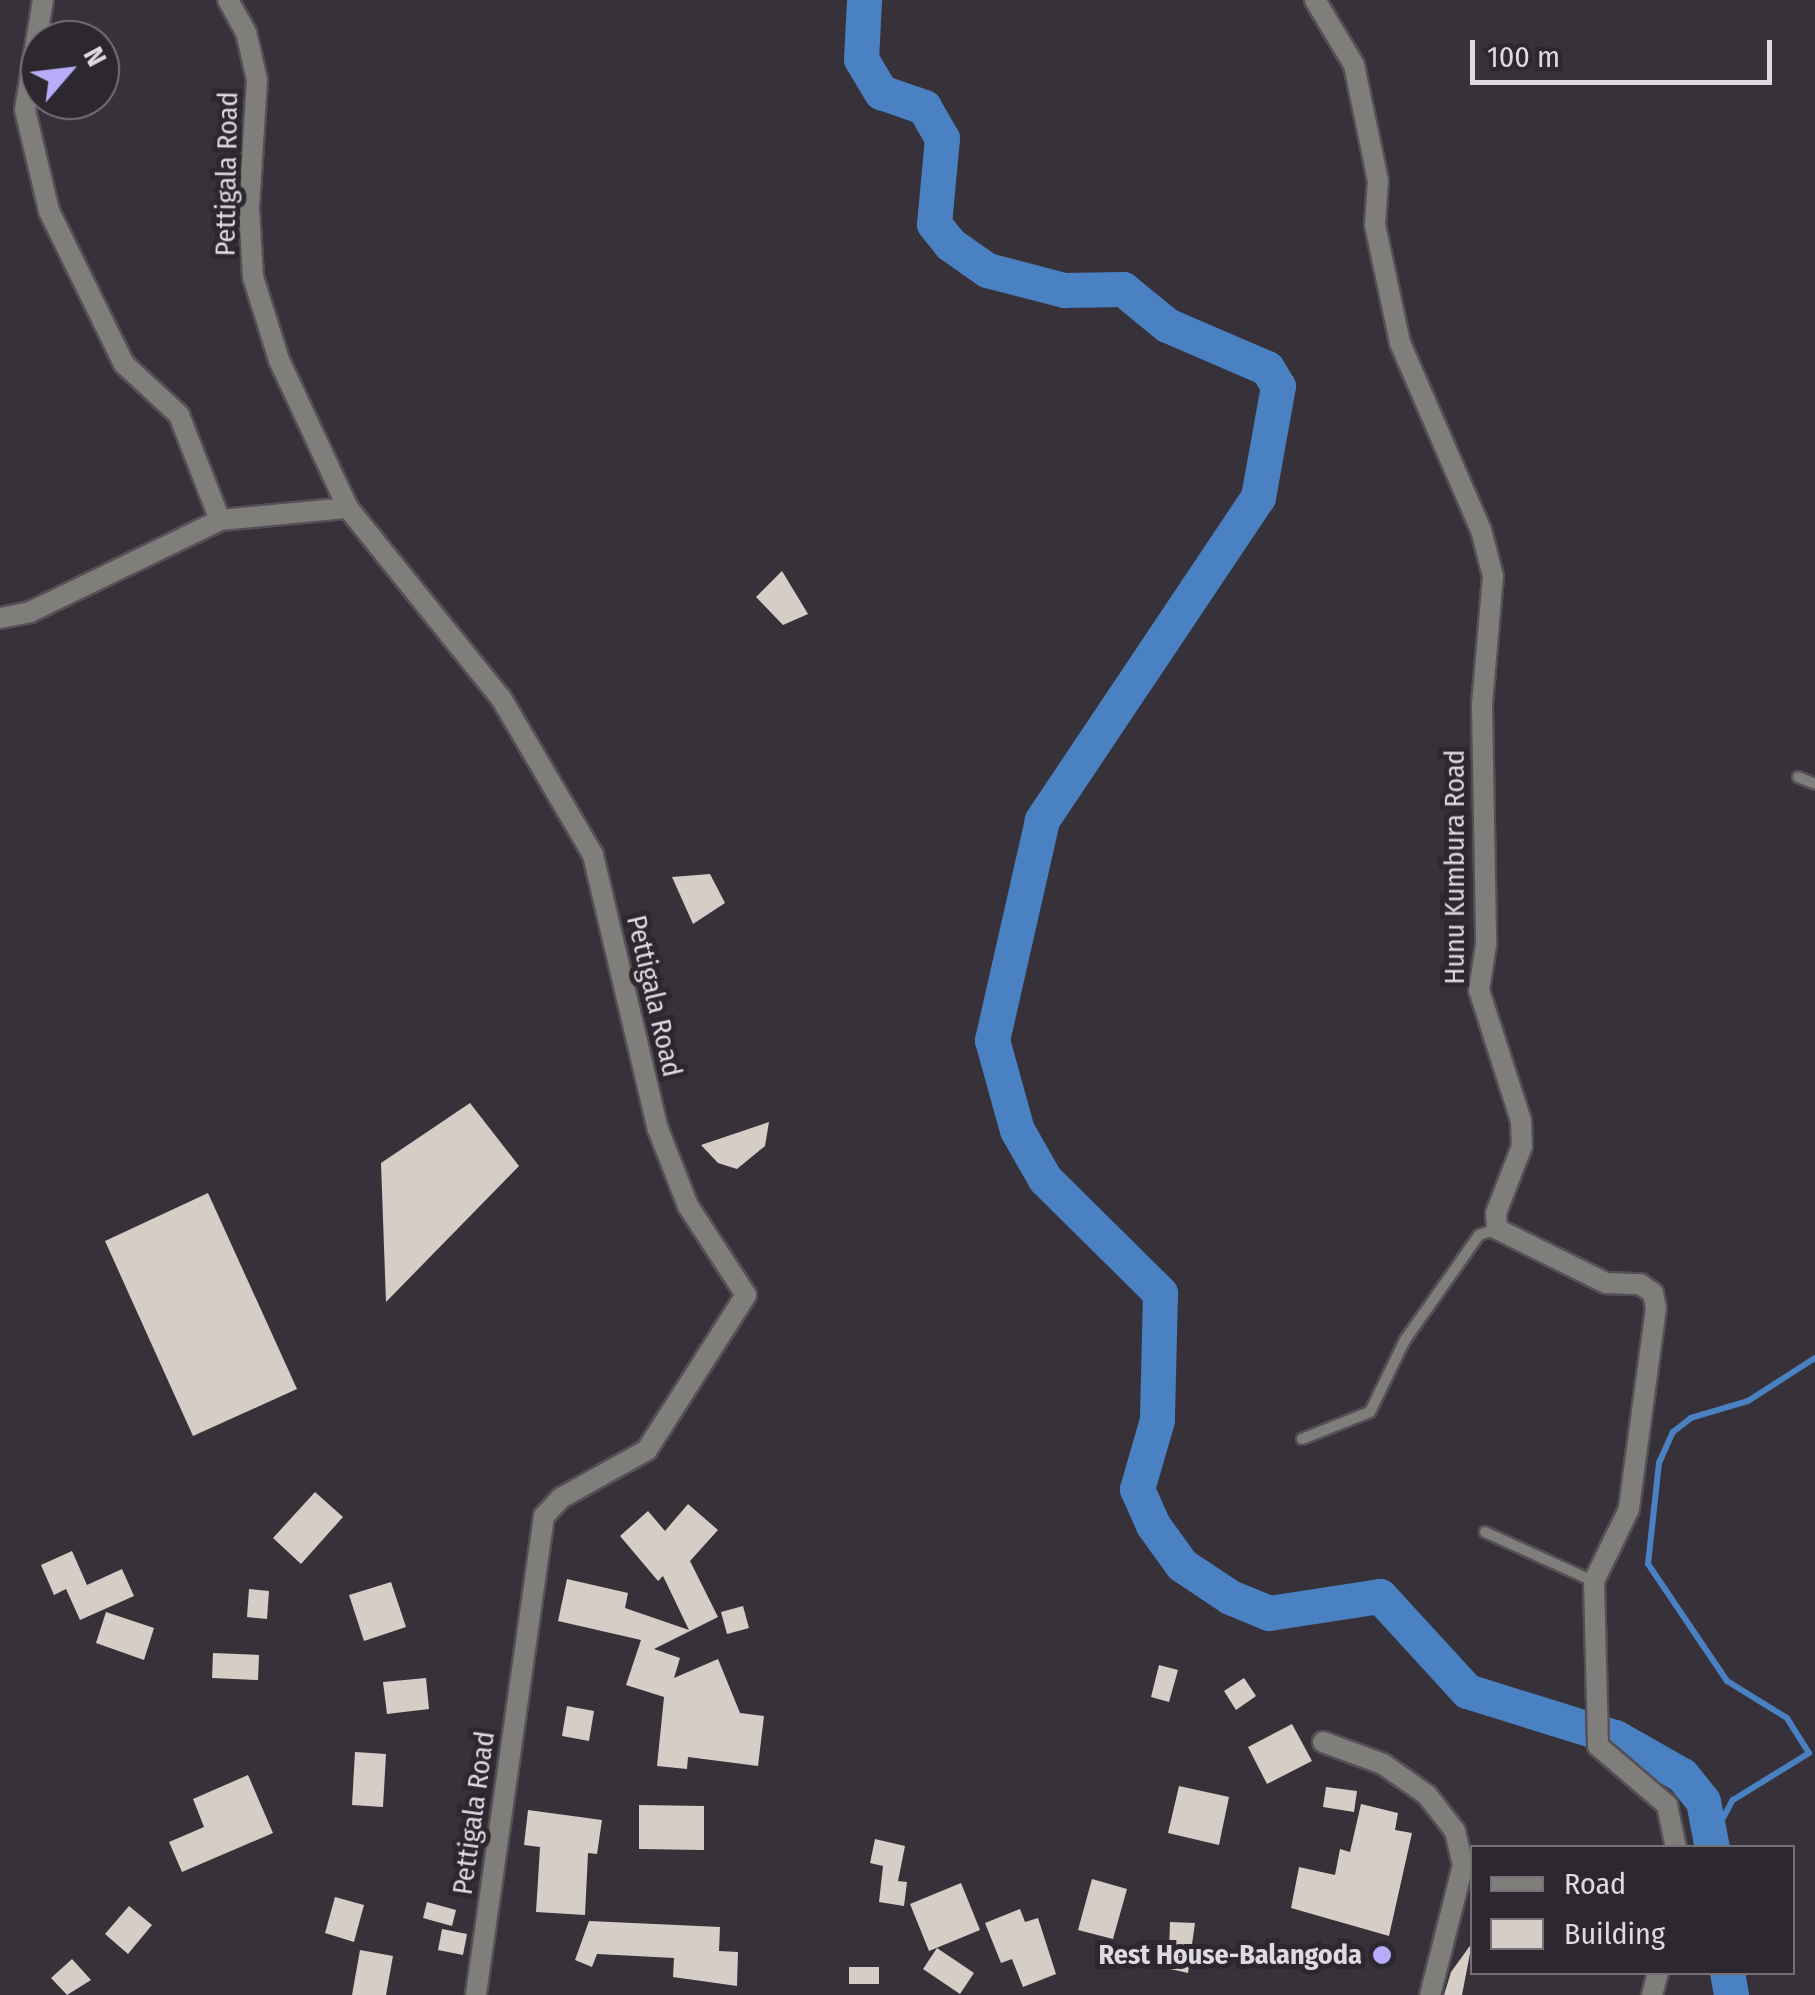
<!DOCTYPE html>
<style>
body{margin:0}
#map{position:relative;width:1815px;height:1995px;overflow:hidden;background:#373239;font-family:"Fira Sans Condensed",sans-serif}
div>[style]{position:absolute}
.stream>*{height:6px;margin:-3px;padding:0 3px;transform-origin:3px;border-radius:3px;background:#4a81c3}
.river>*{height:35px;margin:-17.5px;padding:0 17.5px;transform-origin:17.5px;border-radius:17.5px;background:#4a81c3}
.building>*{inset:0;background:#d6cdc6}
.roads{filter:drop-shadow(2px 0 #555057) drop-shadow(-2px 0 #555057) drop-shadow(0 2px #555057) drop-shadow(0 -2px #555057)}
.service>*{height:10px;margin:-5px;padding:0 5px;transform-origin:5px;border-radius:5px;background:#7f7e7a}
.minor>*{height:20px;margin:-10px;padding:0 10px;transform-origin:10px;border-radius:10px;background:#7f7e7a}
.dots>*{width:28px;height:28px;translate:-50% -50%;box-sizing:border-box;border:5px solid #2d282f;border-radius:50%}
span{translate:-50% -50%;white-space:nowrap;text-align:center;line-height:1.15;-webkit-text-stroke:10px #2d282f;paint-order:stroke}
.street-label{font-size:28px;color:#dedbdf}
.poi-label{font-size:28px;color:#dedbdf;font-weight:700}
.right{translate:-100% -50%;text-align:right}
.legend{position:absolute;left:1470px;top:1845px;width:325px;height:130px;box-sizing:border-box;background:#2d282f;border:2px solid #747075;margin:0;padding:12px 18px;list-style:none;font-size:30px;color:#dedbdf}
.legend li{display:flex;align-items:center;gap:20px;height:50px}
.legend b{width:50px;border:2px solid #747075}
.north{position:absolute;left:20px;top:20px;width:100px;height:100px;box-sizing:border-box;background:#2d282f;border:2px solid #747075;border-radius:50%;rotate:62deg;font-size:28px;font-weight:700;line-height:40px;text-align:center;color:#dedbdf}
.north::after{content:'';display:block;margin:auto;width:35px;height:45px;background:#b6acf8;clip-path:polygon(50% 0,100% 100%,50% 72%,0 100%)}
.scale{position:absolute;left:1470px;top:40px;width:302px;height:45px;box-sizing:border-box;border:5px solid #dedbdf;border-top:0;padding-left:12px;font-size:30px;line-height:35px;white-space:nowrap;color:#dedbdf;-webkit-text-stroke:8px #2d282f;paint-order:stroke}
</style>
<div id="map">
<div class="stream">
<div style="left:1714px;top:1835px;width:40px;rotate:-62deg"></div>
<div style="left:1733px;top:1800px;width:89px;rotate:-31.7deg"></div>
<div style="left:1809px;top:1753px;width:41px;rotate:-122.2deg"></div>
<div style="left:1787px;top:1718px;width:70px;rotate:-148.3deg"></div>
<div style="left:1727px;top:1681px;width:141px;rotate:-124deg"></div>
<div style="left:1648px;top:1564px;width:102px;rotate:-83.8deg"></div>
<div style="left:1659px;top:1463px;width:34px;rotate:-66deg"></div>
<div style="left:1673px;top:1432px;width:23px;rotate:-38deg"></div>
<div style="left:1691px;top:1418px;width:59px;rotate:-16.6deg"></div>
<div style="left:1748px;top:1401px;width:80px;rotate:-32.7deg"></div>
</div>
<div class="river">
<div style="left:864px;top:0;width:59px;rotate:92.9deg"></div>
<div style="left:861px;top:59px;width:39px;rotate:59deg"></div>
<div style="left:881px;top:92px;width:46px;rotate:19.2deg"></div>
<div style="left:924px;top:107px;width:36px;rotate:60deg"></div>
<div style="left:942px;top:138px;width:86px;rotate:95.3deg"></div>
<div style="left:934px;top:224px;width:26px;rotate:51deg"></div>
<div style="left:950px;top:244px;width:45px;rotate:35.1deg"></div>
<div style="left:987px;top:270px;width:80px;rotate:14.6deg"></div>
<div style="left:1064px;top:290px;width:59px;rotate:-1deg"></div>
<div style="left:1123px;top:289px;width:57px;rotate:39.3deg"></div>
<div style="left:1167px;top:325px;width:109px;rotate:23.3deg"></div>
<div style="left:1267px;top:368px;width:21px;rotate:59deg"></div>
<div style="left:1278px;top:386px;width:113px;rotate:100.2deg"></div>
<div style="left:1258px;top:497px;width:389px;rotate:123.8deg"></div>
<div style="left:1042px;top:820px;width:226px;rotate:102.8deg"></div>
<div style="left:992px;top:1040px;width:93px;rotate:74.5deg"></div>
<div style="left:1017px;top:1130px;width:56px;rotate:60.3deg"></div>
<div style="left:1045px;top:1179px;width:162px;rotate:44.7deg"></div>
<div style="left:1160px;top:1293px;width:127px;rotate:91.4deg"></div>
<div style="left:1157px;top:1420px;width:72px;rotate:106.2deg"></div>
<div style="left:1137px;top:1489px;width:39px;rotate:66deg"></div>
<div style="left:1153px;top:1525px;width:49px;rotate:54.1deg"></div>
<div style="left:1182px;top:1565px;width:58px;rotate:33.7deg"></div>
<div style="left:1230px;top:1597px;width:42px;rotate:22.3deg"></div>
<div style="left:1269px;top:1613px;width:112px;rotate:-8.7deg"></div>
<div style="left:1380px;top:1596px;width:129px;rotate:47.5deg"></div>
<div style="left:1467px;top:1691px;width:155px;rotate:17.3deg"></div>
<div style="left:1615px;top:1737px;width:77px;rotate:29.6deg"></div>
<div style="left:1682px;top:1775px;width:33px;rotate:51deg"></div>
<div style="left:1703px;top:1801px;width:48px;rotate:79.2deg"></div>
<div style="left:1727px;top:1972px;width:23px;rotate:80deg"></div>
</div>
<div class="building">
<div style="clip-path:polygon(782px 571px,808px 614px,783px 625px,756px 597px)"></div>
<div style="clip-path:polygon(710px 874px,725px 903px,693px 924px,672px 877px)"></div>
<div style="clip-path:polygon(470px 1103px,519px 1166px,386px 1302px,381px 1163px)"></div>
<div style="clip-path:polygon(769px 1122px,765px 1146px,737px 1169px,718px 1163px,701px 1145px)"></div>
<div style="clip-path:polygon(208px 1193px,297px 1389px,193px 1436px,105px 1241px)"></div>
<div style="clip-path:polygon(315px 1492px,343px 1517px,301px 1564px,273px 1538px)"></div>
<div style="clip-path:polygon(688px 1504px,718px 1530px,690px 1561px,718px 1617px,654px 1649px,680px 1658px,674px 1678px,718px 1659px,740px 1713px,764px 1716px,758px 1766px,688px 1757px,687px 1769px,657px 1766px,664px 1697px,626px 1685px,641px 1640px,558px 1621px,567px 1579px,628px 1593px,625px 1608px,689px 1630px,663px 1576px,658px 1581px,620px 1536px,648px 1511px,665px 1531px)"></div>
<div style="clip-path:polygon(72px 1551px,87px 1585px,122px 1569px,134px 1596px,80px 1620px,66px 1589px,54px 1595px,41px 1565px)"></div>
<div style="clip-path:polygon(391px 1582px,406px 1627px,364px 1641px,349px 1595px)"></div>
<div style="clip-path:polygon(249px 1589px,269px 1591px,267px 1619px,247px 1617px)"></div>
<div style="clip-path:polygon(743px 1606px,749px 1628px,727px 1634px,721px 1612px)"></div>
<div style="clip-path:polygon(106px 1612px,154px 1628px,144px 1660px,96px 1643px)"></div>
<div style="clip-path:polygon(213px 1653px,259px 1655px,258px 1680px,212px 1678px)"></div>
<div style="clip-path:polygon(1159px 1665px,1178px 1670px,1169px 1702px,1151px 1697px)"></div>
<div style="clip-path:polygon(426px 1678px,429px 1709px,387px 1714px,383px 1682px)"></div>
<div style="clip-path:polygon(1244px 1678px,1256px 1696px,1236px 1710px,1224px 1691px)"></div>
<div style="clip-path:polygon(567px 1706px,594px 1711px,589px 1741px,562px 1736px)"></div>
<div style="clip-path:polygon(1292px 1724px,1312px 1761px,1267px 1784px,1248px 1747px)"></div>
<div style="clip-path:polygon(355px 1752px,386px 1754px,383px 1807px,352px 1805px)"></div>
<div style="clip-path:polygon(248px 1775px,273px 1833px,182px 1872px,169px 1842px,204px 1827px,193px 1799px)"></div>
<div style="clip-path:polygon(1179px 1786px,1229px 1797px,1219px 1845px,1168px 1833px)"></div>
<div style="clip-path:polygon(1326px 1787px,1357px 1791px,1354px 1812px,1323px 1807px)"></div>
<div style="clip-path:polygon(1361px 1804px,1398px 1813px,1395px 1830px,1412px 1833px,1389px 1936px,1291px 1908px,1299px 1867px,1335px 1875px,1340px 1849px,1350px 1852px)"></div>
<div style="clip-path:polygon(639px 1805px,704px 1806px,704px 1850px,639px 1849px)"></div>
<div style="clip-path:polygon(528px 1810px,602px 1820px,597px 1854px,588px 1853px,585px 1915px,536px 1912px,540px 1847px,524px 1845px)"></div>
<div style="clip-path:polygon(875px 1839px,905px 1846px,898px 1881px,907px 1882px,904px 1906px,879px 1902px,883px 1866px,870px 1863px)"></div>
<div style="clip-path:polygon(1092px 1879px,1127px 1889px,1113px 1939px,1078px 1930px)"></div>
<div style="clip-path:polygon(961px 1883px,980px 1930px,929px 1951px,910px 1904px)"></div>
<div style="clip-path:polygon(335px 1897px,364px 1905px,354px 1942px,325px 1933px)"></div>
<div style="clip-path:polygon(427px 1902px,456px 1910px,452px 1926px,423px 1918px)"></div>
<div style="clip-path:polygon(129px 1906px,152px 1925px,128px 1954px,105px 1934px)"></div>
<div style="clip-path:polygon(1020px 1909px,1025px 1922px,1038px 1918px,1056px 1974px,1023px 1987px,1012px 1959px,1001px 1963px,985px 1923px)"></div>
<div style="clip-path:polygon(589px 1921px,720px 1927px,719px 1951px,738px 1952px,737px 1986px,673px 1977px,674px 1958px,597px 1954px,592px 1967px,575px 1960px)"></div>
<div style="clip-path:polygon(1170px 1922px,1195px 1923px,1188px 1973px,1148px 1964px,1149px 1950px,1169px 1952px)"></div>
<div style="clip-path:polygon(442px 1929px,467px 1934px,463px 1955px,438px 1950px)"></div>
<div style="clip-path:polygon(1472px 1943px,1462px 1995px,1444px 1995px,1451px 1972px)"></div>
<div style="clip-path:polygon(937px 1948px,974px 1973px,960px 1994px,923px 1969px)"></div>
<div style="clip-path:polygon(360px 1950px,393px 1956px,386px 1995px,352px 1995px)"></div>
<div style="clip-path:polygon(72px 1959px,91px 1980px,67px 1995px,51px 1978px)"></div>
<div style="clip-path:polygon(849px 1967px,879px 1967px,879px 1984px,849px 1984px)"></div>
</div>
<div class="roads">
<div class="service">
<div style="left:1798px;top:777px;width:18px;rotate:22deg"></div>
<div style="left:1302px;top:1439px;width:73px;rotate:-21.7deg"></div>
<div style="left:1370px;top:1412px;width:80px;rotate:-64.1deg"></div>
<div style="left:1405px;top:1340px;width:128px;rotate:-54.8deg"></div>
<div style="left:1479px;top:1235px;width:19px;rotate:-18deg"></div>
<div style="left:1485px;top:1532px;width:119px;rotate:24.4deg"></div>
</div>
<div class="minor">
<div style="left:43px;top:0;width:111px;rotate:99.3deg"></div>
<div style="left:25px;top:110px;width:104px;rotate:76.6deg"></div>
<div style="left:49px;top:211px;width:170px;rotate:63.9deg"></div>
<div style="left:124px;top:364px;width:75px;rotate:42.8deg"></div>
<div style="left:179px;top:415px;width:113px;rotate:68.7deg"></div>
<div style="left:220px;top:520px;width:129px;rotate:-5.4deg"></div>
<div style="left:228px;top:0;width:37px;rotate:61deg"></div>
<div style="left:246px;top:32px;width:49px;rotate:77.1deg"></div>
<div style="left:257px;top:80px;width:128px;rotate:93.6deg"></div>
<div style="left:249px;top:208px;width:69px;rotate:86.7deg"></div>
<div style="left:253px;top:277px;width:87px;rotate:72.6deg"></div>
<div style="left:279px;top:360px;width:163px;rotate:65deg"></div>
<div style="left:348px;top:508px;width:244px;rotate:51.2deg"></div>
<div style="left:501px;top:698px;width:182px;rotate:59.6deg"></div>
<div style="left:593px;top:855px;width:282px;rotate:76.7deg"></div>
<div style="left:658px;top:1129px;width:83px;rotate:68.7deg"></div>
<div style="left:688px;top:1206px;width:106px;rotate:56.9deg"></div>
<div style="left:746px;top:1295px;width:184px;rotate:122.6deg"></div>
<div style="left:647px;top:1450px;width:98px;rotate:150.8deg"></div>
<div style="left:561px;top:1498px;width:25px;rotate:133deg"></div>
<div style="left:544px;top:1516px;width:484px;rotate:98.1deg"></div>
<div style="left:1315px;top:0;width:76px;rotate:59deg"></div>
<div style="left:1354px;top:65px;width:118px;rotate:78.3deg"></div>
<div style="left:1378px;top:181px;width:44px;rotate:93.9deg"></div>
<div style="left:1375px;top:225px;width:121px;rotate:78deg"></div>
<div style="left:1400px;top:343px;width:204px;rotate:66.6deg"></div>
<div style="left:1481px;top:530px;width:48px;rotate:75.4deg"></div>
<div style="left:1493px;top:576px;width:129px;rotate:94.9deg"></div>
<div style="left:1482px;top:705px;width:240px;rotate:89deg"></div>
<div style="left:1486px;top:945px;width:46px;rotate:98.8deg"></div>
<div style="left:1479px;top:990px;width:138px;rotate:72.2deg"></div>
<div style="left:1521px;top:1121px;width:25px;rotate:88deg"></div>
<div style="left:1522px;top:1146px;width:72px;rotate:111.2deg"></div>
<div style="left:1496px;top:1213px;width:16px;rotate:86deg"></div>
<div style="left:1497px;top:1229px;width:122px;rotate:26.4deg"></div>
<div style="left:1606px;top:1283px;width:34px;rotate:2deg"></div>
<div style="left:1640px;top:1284px;width:16px;rotate:35deg"></div>
<div style="left:1653px;top:1293px;width:15px;rotate:79deg"></div>
<div style="left:1656px;top:1308px;width:203px;rotate:97.7deg"></div>
<div style="left:1629px;top:1509px;width:80px;rotate:115.9deg"></div>
<div style="left:1594px;top:1581px;width:165px;rotate:88.6deg"></div>
<div style="left:1598px;top:1746px;width:91px;rotate:40.5deg"></div>
<div style="left:1667px;top:1805px;width:44px;rotate:78.2deg"></div>
<div style="left:0;top:618px;width:31px;rotate:-11deg"></div>
<div style="left:30px;top:612px;width:211px;rotate:-25.8deg"></div>
<div style="left:1323px;top:1742px;width:64px;rotate:20.1deg"></div>
<div style="left:1383px;top:1764px;width:54px;rotate:35.2deg"></div>
<div style="left:1427px;top:1795px;width:46px;rotate:52.1deg"></div>
<div style="left:1455px;top:1831px;width:35px;rotate:77deg"></div>
<div style="left:1463px;top:1865px;width:134px;rotate:104.2deg"></div>
<div style="left:1652px;top:1995px;width:24px;rotate:-75deg"></div>
</div>
</div>
<div class="dots">
<div style="left:1382px;top:1955px;background:#b6acf8"></div>
</div>
<div class="street-label">
<span style="left:227px;top:174px;rotate:-89deg">Pettigala Road</span>
<span style="left:1455px;top:867px;rotate:-90deg">Hunu Kumbura Road</span>
<span style="left:654px;top:996px;rotate:77deg">Pettigala Road</span>
<span style="left:474px;top:1813px;rotate:-82deg">Pettigala Road</span>
</div>
<div class="poi-label">
<span class="right" style="left:1362px;top:1955px">Rest House-Balangoda</span>
</div>
<ul class="legend">
<li><b style="height:12px;background:#7f7e7a"></b>Road</li>
<li><b style="height:28px;background:#d6cdc6"></b>Building</li>
</ul>
<div class="north">N</div>
<div class="scale">100 m</div>
</div>
